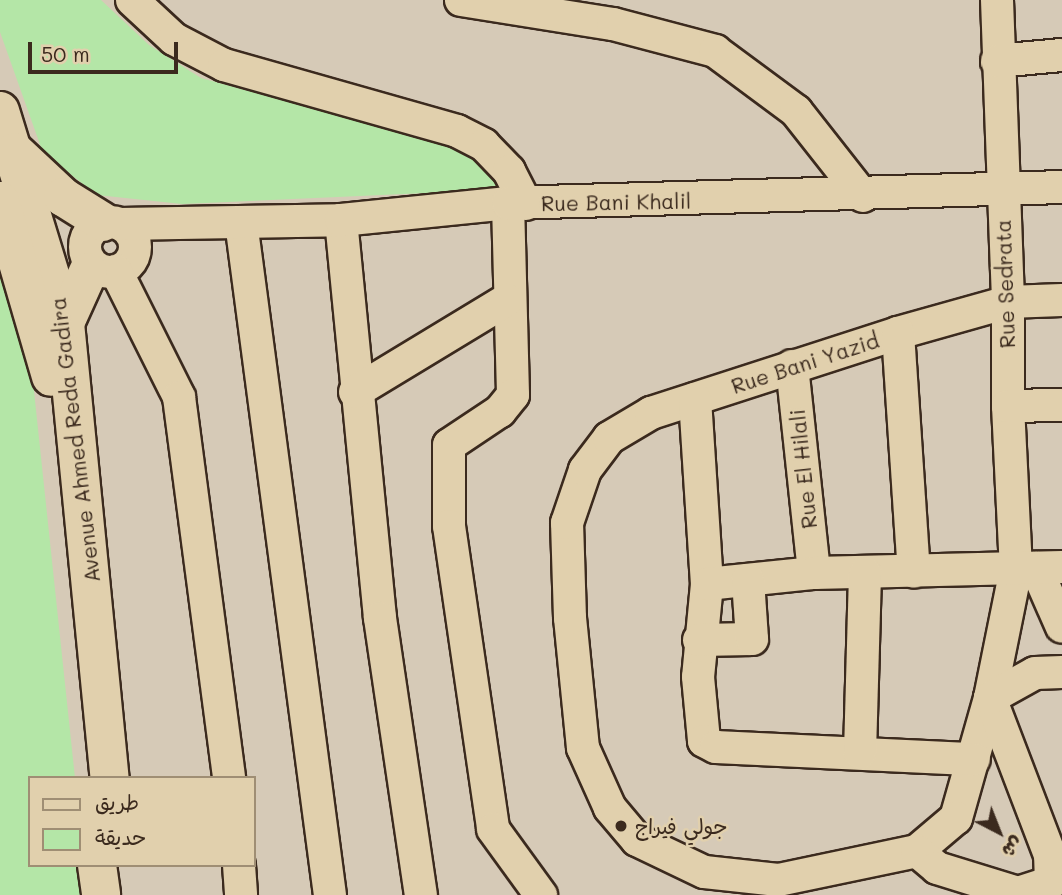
<!DOCTYPE html>
<meta charset="utf-8">
<style>
body{margin:0}
#map{position:relative;width:1062px;height:895px;overflow:hidden;background:#d6cab7;font-family:Mali,"Playpen Sans Arabic",sans-serif}
div>[style]{position:absolute}
.green>*{inset:0;background:#b4e6a7}
.roads{filter:drop-shadow(2px 0 #3b2a1e) drop-shadow(-2px 0 #3b2a1e) drop-shadow(0 2px #3b2a1e) drop-shadow(0 -2px #3b2a1e)}
.minor>*{height:32px;margin:-16px;padding:0 16px;transform-origin:16px;border-radius:16px;background:#e1d0ad}
.minor>.ring{margin:-16px;padding:0;box-sizing:content-box;background:none;border:32px solid #e1d0ad;border-radius:50%}
.major>*{height:38px;margin:-19px;padding:0 19px;transform-origin:19px;border-radius:19px;background:#e1d0ad}
.dots>*{width:19px;height:19px;translate:-50% -50%;box-sizing:border-box;border:4px solid #e1d0ad;border-radius:50%}
span{translate:-50% -50%;white-space:nowrap;text-align:center;line-height:1.15;-webkit-text-stroke:5px #e1d0ad;paint-order:stroke}
.street-label{font-size:21px;color:#3b2a1e}
.poi-label{font-size:21px;color:#3b2a1e}
.left{translate:0 -50%;text-align:left}
.legend{position:absolute;left:28px;top:776px;width:228px;height:91px;box-sizing:border-box;background:#e1d0ad;border:2px solid #9f8e74;margin:0;padding:9px 12px;list-style:none;font-size:21px;color:#3b2a1e}
.legend li{display:flex;align-items:center;gap:14px;height:35px}
.legend b{width:35px;border:2px solid #9f8e74}
.north{position:absolute;left:964px;top:797px;width:70px;height:70px;-webkit-text-stroke:5px #e1d0ad;paint-order:stroke;rotate:138deg;font-size:19px;font-weight:700;line-height:28px;text-align:center;color:#3b2a1e}
.north::after{content:'';display:block;margin:auto;width:24px;height:32px;background:#3b2a1e;clip-path:polygon(50% 0,100% 100%,50% 72%,0 100%)}
.scale{position:absolute;left:28px;top:42px;width:150px;height:32px;box-sizing:border-box;border:4px solid #3b2a1e;border-top:0;padding-left:9px;font-size:21px;line-height:24px;white-space:nowrap;color:#3b2a1e;-webkit-text-stroke:5px #e1d0ad;paint-order:stroke}
</style>
<div id="map">
<div class="green">
<div style="clip-path:polygon(0 0,101px 0,149px 45px,201px 78px,468px 151px,500px 181px,493px 190px,182px 204px,97px 195px,43px 153px,0 32px)"></div>
<div style="clip-path:polygon(0 252px,29px 344px,75px 778px,30px 778px,30px 865px,84px 865px,87px 895px,0 895px)"></div>
</div>
<div class="roads">
<div class="minor">
<div style="left:132px;top:0;width:57px;rotate:42.9deg"></div>
<div style="left:174px;top:39px;width:56px;rotate:27.5deg"></div>
<div style="left:224px;top:65px;width:242px;rotate:15.8deg"></div>
<div style="left:457px;top:131px;width:30px;rotate:27deg"></div>
<div style="left:484px;top:145px;width:36px;rotate:46deg"></div>
<div style="left:509px;top:171px;width:37px;rotate:63deg"></div>
<div style="left:461px;top:0;width:154px;rotate:9deg"></div>
<div style="left:613px;top:24px;width:106px;rotate:14.8deg"></div>
<div style="left:715px;top:51px;width:101px;rotate:36.5deg"></div>
<div style="left:796px;top:111px;width:108px;rotate:51.8deg"></div>
<div style="left:997px;top:0;width:302px;rotate:87.9deg"></div>
<div style="left:1008px;top:302px;width:104px;rotate:90deg"></div>
<div style="left:1008px;top:406px;width:163px;rotate:87.2deg"></div>
<div style="left:1016px;top:569px;width:132px;rotate:101.4deg"></div>
<div style="left:990px;top:698px;width:125px;rotate:105.8deg"></div>
<div style="left:956px;top:818px;width:51px;rotate:139.8deg"></div>
<div style="left:917px;top:851px;width:142px;rotate:168.2deg"></div>
<div style="left:778px;top:880px;width:74px;rotate:-173.8deg"></div>
<div style="left:704px;top:872px;width:74px;rotate:-154.5deg"></div>
<div style="left:637px;top:840px;width:42px;rotate:-130.2deg"></div>
<div style="left:610px;top:808px;width:66px;rotate:-114.2deg"></div>
<div style="left:583px;top:748px;width:131px;rotate:-95.7deg"></div>
<div style="left:570px;top:618px;width:95px;rotate:-91.8deg"></div>
<div style="left:567px;top:523px;width:56px;rotate:-71.2deg"></div>
<div style="left:585px;top:470px;width:40px;rotate:-53deg"></div>
<div style="left:609px;top:438px;width:49px;rotate:-30.8deg"></div>
<div style="left:651px;top:413px;width:260px;rotate:-17.9deg"></div>
<div style="left:898px;top:333px;width:114px;rotate:-15.7deg"></div>
<div style="left:1008px;top:302px;width:54px;rotate:-2.1deg"></div>
<div style="left:997px;top:61px;width:65px;rotate:-5.3deg"></div>
<div style="left:508px;top:203px;width:192px;rotate:88.5deg"></div>
<div style="left:513px;top:395px;width:21px;rotate:129deg"></div>
<div style="left:500px;top:411px;width:61px;rotate:146.3deg"></div>
<div style="left:449px;top:445px;width:81px;rotate:90deg"></div>
<div style="left:449px;top:526px;width:306px;rotate:81.7deg"></div>
<div style="left:493px;top:829px;width:82px;rotate:54deg"></div>
<div style="left:341px;top:220px;width:400px;rotate:84.4deg"></div>
<div style="left:380px;top:618px;width:280px;rotate:81.6deg"></div>
<div style="left:241px;top:222px;width:679px;rotate:82.47deg"></div>
<div class="ring" style="left:85px;top:222px;width:18px;height:18px"></div>
<div style="left:120px;top:224px;width:221px;rotate:-1deg"></div>
<div style="left:341px;top:220px;width:168px;rotate:-5.8deg"></div>
<div style="left:508px;top:203px;width:554px;rotate:-1.65deg"></div>
<div style="left:116px;top:271px;width:141px;rotate:63.4deg"></div>
<div style="left:179px;top:397px;width:384px;rotate:82.5deg"></div>
<div style="left:898px;top:333px;width:239px;rotate:86.2deg"></div>
<div style="left:792px;top:366px;width:208px;rotate:83.9deg"></div>
<div style="left:355px;top:392px;width:178px;rotate:-31.2deg"></div>
<div style="left:695px;top:399px;width:185px;rotate:86.3deg"></div>
<div style="left:707px;top:584px;width:93px;rotate:95.5deg"></div>
<div style="left:698px;top:677px;width:64px;rotate:84.6deg"></div>
<div style="left:704px;top:741px;width:13px;rotate:27deg"></div>
<div style="left:716px;top:747px;width:258px;rotate:2.7deg"></div>
<div style="left:1008px;top:406px;width:54px;rotate:-1.1deg"></div>
<div style="left:1036px;top:568px;width:64px;rotate:66.2deg"></div>
<div style="left:707px;top:584px;width:108px;rotate:-5.9deg"></div>
<div style="left:814px;top:573px;width:248px;rotate:-1.4deg"></div>
<div style="left:699px;top:640px;width:53px;rotate:-1.1deg"></div>
<div style="left:752px;top:639px;width:59px;rotate:-93.9deg"></div>
<div style="left:860px;top:753px;width:180px;rotate:-88.4deg"></div>
<div style="left:917px;top:851px;width:26px;rotate:40deg"></div>
<div style="left:937px;top:868px;width:85px;rotate:17.2deg"></div>
<div style="left:1018px;top:893px;width:35px;rotate:-18deg"></div>
<div style="left:1051px;top:882px;width:27px;rotate:-92deg"></div>
<div style="left:1050px;top:855px;width:168px;rotate:-110.9deg"></div>
<div style="left:990px;top:698px;width:51px;rotate:-29.1deg"></div>
<div style="left:1035px;top:673px;width:27px;rotate:-2deg"></div>
<div style="left:239px;top:865px;width:30px;rotate:86deg"></div>
</div>
<div class="major">
<div style="left:0;top:111px;width:222px;rotate:73deg"></div>
<div style="left:65px;top:323px;width:457px;rotate:84.4deg"></div>
<div style="left:15px;top:152px;width:66px;rotate:43.2deg"></div>
<div style="left:63px;top:197px;width:47px;rotate:32deg"></div>
<div style="left:0;top:201px;width:183px;rotate:73.8deg"></div>
<div style="left:65px;top:323px;width:56px;rotate:-65.7deg"></div>
<div style="left:97px;top:865px;width:30px;rotate:82deg"></div>
</div>
</div>
<div class="dots">
<div style="left:621px;top:826px;background:#3b2a1e"></div>
</div>
<div class="street-label">
<span style="left:616px;top:202px;rotate:-1deg">Rue Bani Khalil</span>
<span style="left:1005px;top:284px;rotate:-92deg">Rue Sedrata</span>
<span style="left:805px;top:363px;rotate:-18deg">Rue Bani Yazid</span>
<span style="left:75px;top:440px;rotate:-97deg">Avenue Ahmed Reda Gadira</span>
<span style="left:803px;top:469px;rotate:-96deg">Rue El Hilali</span>
</div>
<div class="poi-label">
<span class="left" style="left:635px;top:826px">جولي فيراج</span>
</div>
<ul class="legend">
<li><b style="height:9px;background:#e1d0ad"></b>طريق</li>
<li><b style="height:19px;background:#b4e6a7"></b>حديقة</li>
</ul>
<div class="north">ش</div>
<div class="scale">50 m</div>
</div>
